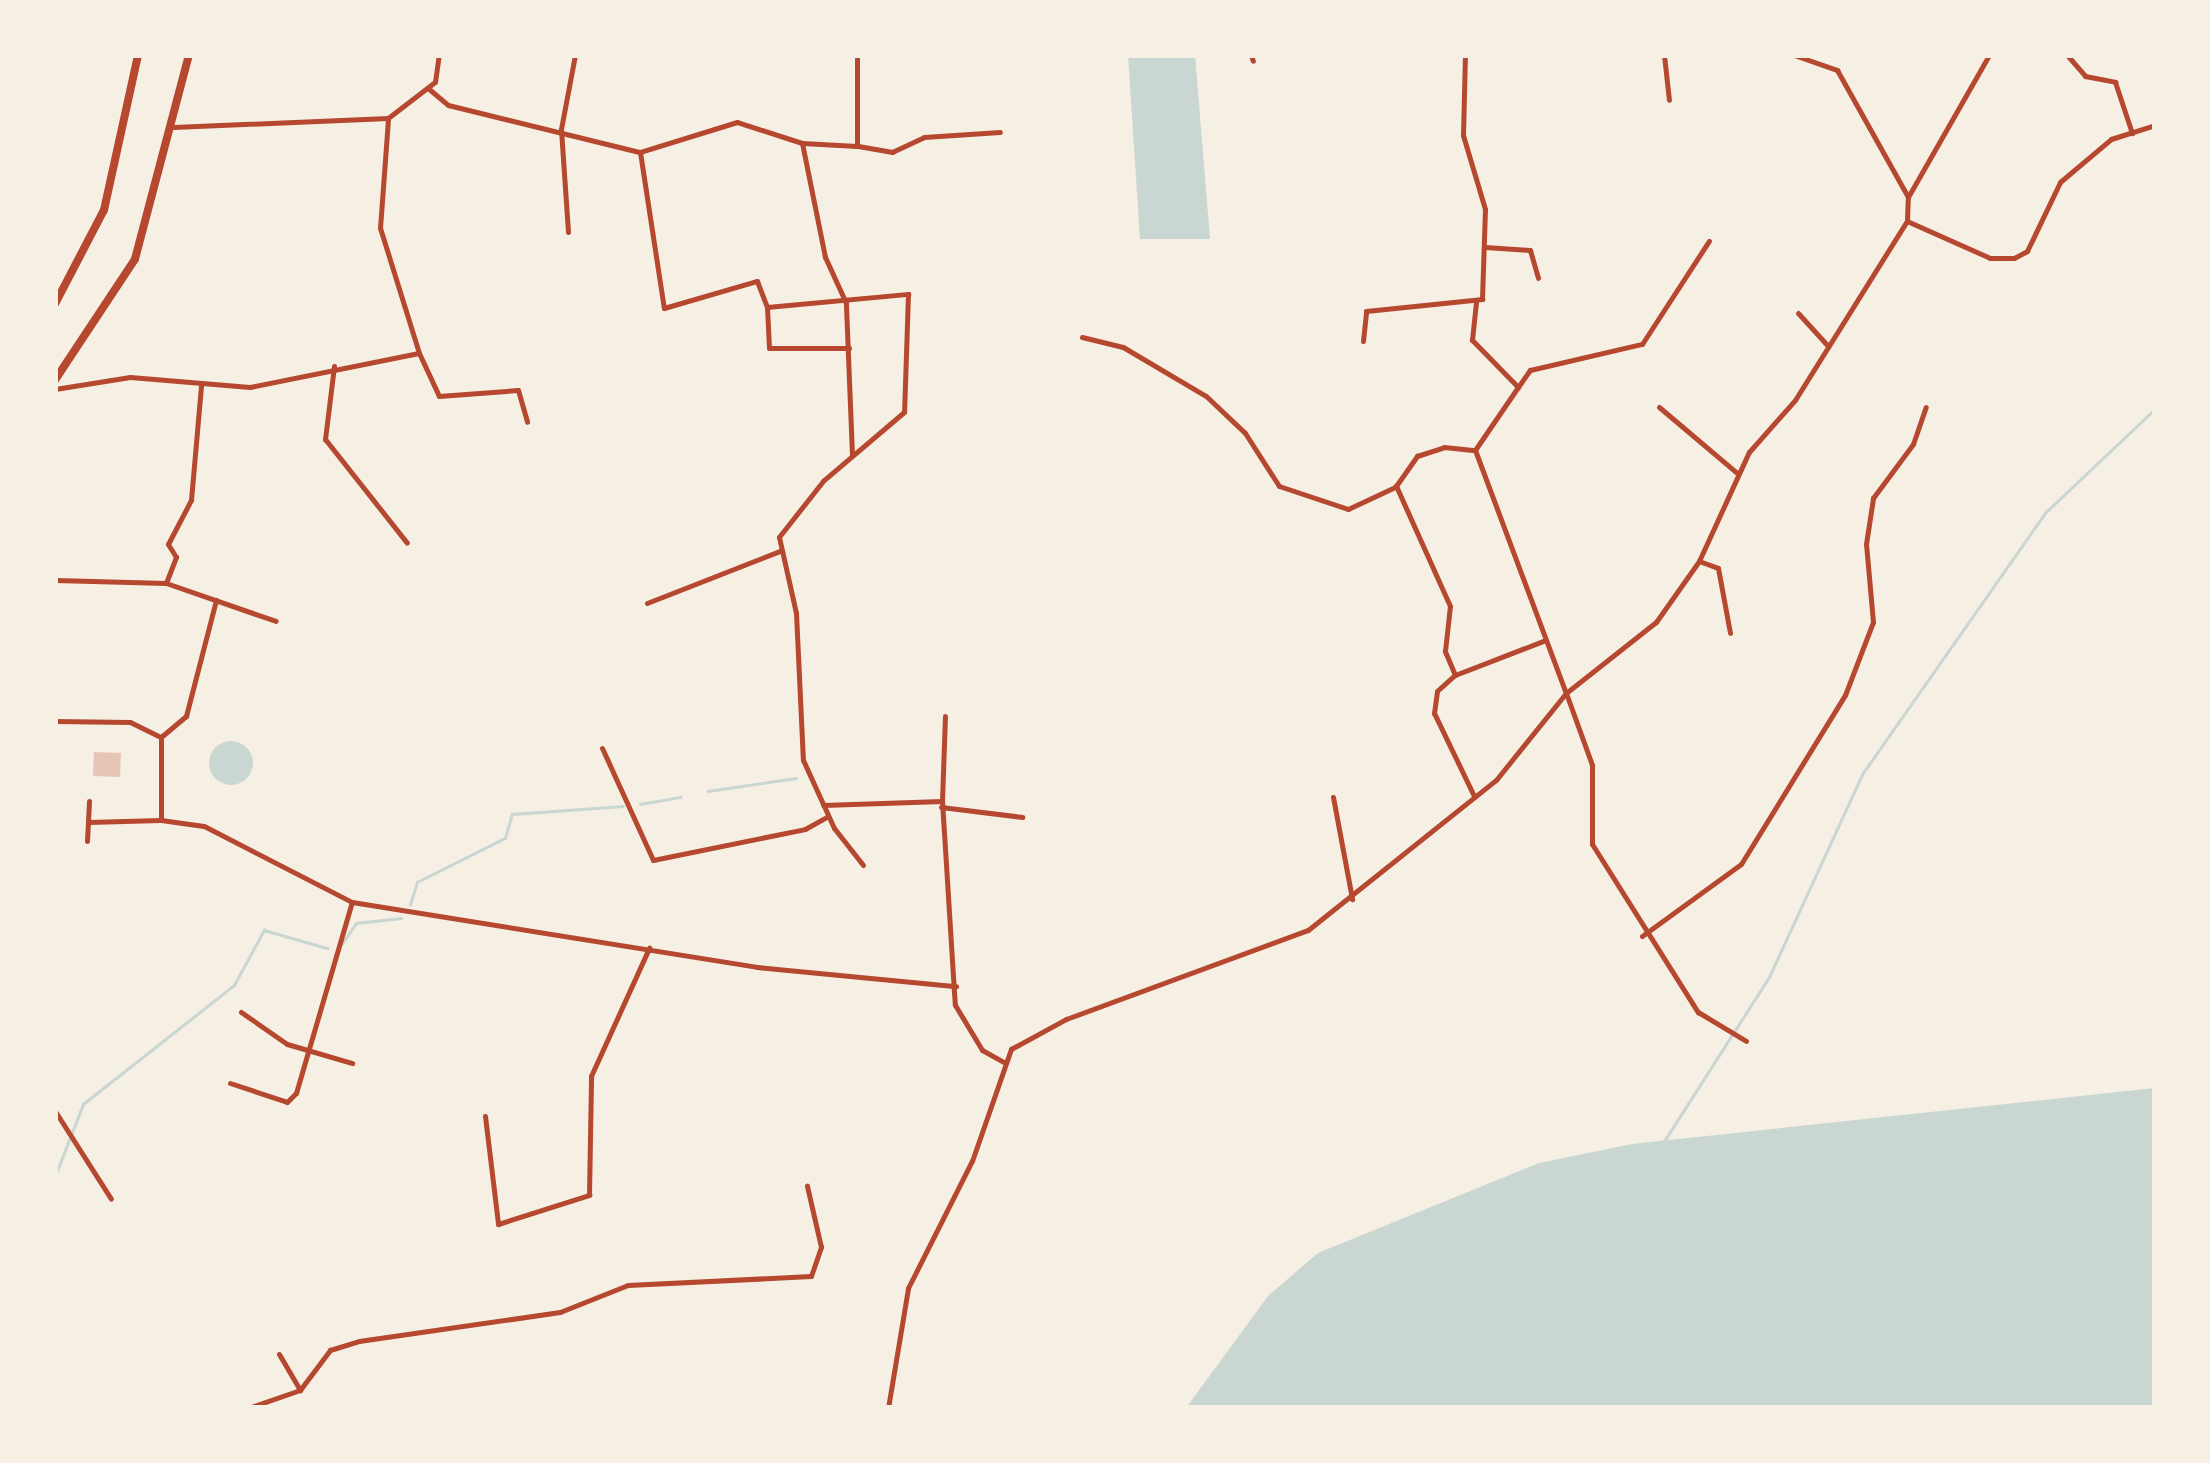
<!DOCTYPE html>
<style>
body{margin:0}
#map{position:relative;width:2210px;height:1463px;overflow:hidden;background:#f6efe4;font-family:"Source Sans 3",sans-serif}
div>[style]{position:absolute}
.water>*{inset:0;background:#c9d6d2}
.round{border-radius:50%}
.stream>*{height:2.5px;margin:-1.25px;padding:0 1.25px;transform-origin:1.25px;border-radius:1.25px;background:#c9d6d2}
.building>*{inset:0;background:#e6c5b7}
.minor>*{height:5px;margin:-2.5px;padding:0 2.5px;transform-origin:2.5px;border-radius:2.5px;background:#b5482f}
.trunk>*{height:8px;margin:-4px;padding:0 4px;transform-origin:4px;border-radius:4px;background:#b5482f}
span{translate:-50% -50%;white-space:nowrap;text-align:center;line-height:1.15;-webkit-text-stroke:9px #f6efe4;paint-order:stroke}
.frame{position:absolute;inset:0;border:58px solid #f6efe4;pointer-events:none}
</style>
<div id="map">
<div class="water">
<div style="clip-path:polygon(1128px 55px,1195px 55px,1210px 239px,1140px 239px)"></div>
<div class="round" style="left:209px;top:741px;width:44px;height:44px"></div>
<div style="clip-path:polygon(2155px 1088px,2155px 1408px,1186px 1408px,1268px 1296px,1318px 1253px,1539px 1163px,1632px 1144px)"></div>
</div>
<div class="stream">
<div style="left:708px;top:791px;width:89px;rotate:-8.4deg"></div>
<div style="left:640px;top:804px;width:41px;rotate:-9.9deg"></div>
<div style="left:410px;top:905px;width:24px;rotate:-73deg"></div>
<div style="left:417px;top:882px;width:98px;rotate:-26.6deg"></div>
<div style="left:505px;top:838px;width:25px;rotate:-74deg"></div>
<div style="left:512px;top:814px;width:111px;rotate:-4.1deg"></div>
<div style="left:342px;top:944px;width:25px;rotate:-56deg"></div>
<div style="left:356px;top:923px;width:45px;rotate:-6.3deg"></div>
<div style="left:1661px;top:1146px;width:201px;rotate:-57.4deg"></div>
<div style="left:1769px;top:977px;width:225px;rotate:-65.3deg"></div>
<div style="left:1863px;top:773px;width:319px;rotate:-55deg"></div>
<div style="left:2046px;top:512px;width:150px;rotate:-43.4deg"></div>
<div style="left:55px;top:1176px;width:77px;rotate:-68.7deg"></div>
<div style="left:83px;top:1104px;width:192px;rotate:-38.2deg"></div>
<div style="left:234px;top:985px;width:63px;rotate:-61.4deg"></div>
<div style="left:264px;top:930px;width:66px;rotate:15.9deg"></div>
</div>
<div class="building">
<div style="clip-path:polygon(94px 752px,121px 753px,120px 777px,93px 776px)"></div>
</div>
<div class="minor">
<div style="left:1251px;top:55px;width:6px;rotate:72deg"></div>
<div style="left:1664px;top:55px;width:45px;rotate:83.7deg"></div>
<div style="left:1794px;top:55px;width:46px;rotate:19.2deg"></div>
<div style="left:1837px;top:70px;width:145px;rotate:60.8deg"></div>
<div style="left:2067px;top:55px;width:28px;rotate:49deg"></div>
<div style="left:2085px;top:76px;width:31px;rotate:11deg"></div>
<div style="left:2115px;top:82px;width:54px;rotate:71.6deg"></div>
<div style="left:429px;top:89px;width:25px;rotate:40deg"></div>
<div style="left:448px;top:105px;width:198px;rotate:13.8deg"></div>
<div style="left:388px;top:118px;width:59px;rotate:-37.5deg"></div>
<div style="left:435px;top:82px;width:27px;rotate:-82deg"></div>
<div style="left:802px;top:143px;width:68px;rotate:-162.1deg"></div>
<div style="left:737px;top:122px;width:102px;rotate:162.8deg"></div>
<div style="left:640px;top:152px;width:158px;rotate:81.3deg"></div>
<div style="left:664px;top:308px;width:97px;rotate:-16.2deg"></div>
<div style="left:757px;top:281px;width:28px;rotate:69deg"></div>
<div style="left:767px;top:307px;width:142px;rotate:-5.3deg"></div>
<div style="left:908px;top:294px;width:118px;rotate:91.9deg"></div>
<div style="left:904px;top:412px;width:106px;rotate:139.6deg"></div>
<div style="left:823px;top:481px;width:71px;rotate:128.2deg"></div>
<div style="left:779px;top:537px;width:78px;rotate:77.4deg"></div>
<div style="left:796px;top:613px;width:147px;rotate:87.3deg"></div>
<div style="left:803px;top:760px;width:75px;rotate:65.5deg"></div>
<div style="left:834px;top:828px;width:47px;rotate:51.9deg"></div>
<div style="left:858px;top:146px;width:35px;rotate:10deg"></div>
<div style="left:892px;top:152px;width:35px;rotate:-25deg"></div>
<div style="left:924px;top:137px;width:76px;rotate:-3.8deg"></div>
<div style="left:1907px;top:221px;width:91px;rotate:24deg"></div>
<div style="left:1990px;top:258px;width:24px"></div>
<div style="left:2014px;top:258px;width:15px;rotate:-28deg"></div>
<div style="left:2027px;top:251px;width:76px;rotate:-64.4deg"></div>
<div style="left:2060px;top:182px;width:67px;rotate:-40.1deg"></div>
<div style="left:2111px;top:139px;width:46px;rotate:-17.7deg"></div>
<div style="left:568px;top:232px;width:103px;rotate:-93.9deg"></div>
<div style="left:561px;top:129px;width:75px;rotate:-79.3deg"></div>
<div style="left:1485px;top:247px;width:45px;rotate:3.8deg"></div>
<div style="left:1530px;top:250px;width:29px;rotate:74deg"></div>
<div style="left:767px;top:307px;width:41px;rotate:87.2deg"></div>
<div style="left:769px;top:348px;width:80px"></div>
<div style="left:1798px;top:313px;width:45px;rotate:47.7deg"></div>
<div style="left:1082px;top:337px;width:42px;rotate:13.7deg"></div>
<div style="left:1123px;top:347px;width:96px;rotate:30.6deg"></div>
<div style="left:1206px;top:396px;width:54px;rotate:43.5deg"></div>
<div style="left:1245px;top:433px;width:63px;rotate:57.3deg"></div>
<div style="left:1279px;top:486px;width:73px;rotate:18.4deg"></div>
<div style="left:1348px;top:509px;width:52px;rotate:-25.1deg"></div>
<div style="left:1363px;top:341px;width:30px;rotate:-84deg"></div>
<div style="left:1366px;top:311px;width:117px;rotate:-5.9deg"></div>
<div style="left:1482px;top:299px;width:90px;rotate:-88.1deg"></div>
<div style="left:1485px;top:209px;width:77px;rotate:-106.6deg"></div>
<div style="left:1463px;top:135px;width:80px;rotate:-88.6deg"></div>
<div style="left:419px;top:353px;width:47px;rotate:65.1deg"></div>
<div style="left:439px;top:396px;width:79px;rotate:-4.3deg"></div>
<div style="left:518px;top:390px;width:33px;rotate:74deg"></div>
<div style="left:334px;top:366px;width:74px;rotate:97deg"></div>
<div style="left:325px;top:439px;width:132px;rotate:51.7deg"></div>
<div style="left:1518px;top:387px;width:21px;rotate:-55deg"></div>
<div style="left:1530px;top:370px;width:115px;rotate:-13.1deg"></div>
<div style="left:1642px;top:344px;width:123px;rotate:-57deg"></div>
<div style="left:55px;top:389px;width:76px;rotate:-9.1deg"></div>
<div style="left:130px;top:377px;width:120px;rotate:4.8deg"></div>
<div style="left:250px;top:387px;width:172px;rotate:-11.4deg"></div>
<div style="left:419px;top:353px;width:131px;rotate:-107.3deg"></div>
<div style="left:380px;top:228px;width:110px;rotate:-85.8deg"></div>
<div style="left:388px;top:118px;width:215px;rotate:177.6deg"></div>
<div style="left:1659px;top:407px;width:102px;rotate:40.2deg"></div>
<div style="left:1475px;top:450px;width:76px;rotate:-55.7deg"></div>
<div style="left:1518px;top:387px;width:66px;rotate:-134.4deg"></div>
<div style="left:1472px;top:340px;width:38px;rotate:-84deg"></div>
<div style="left:852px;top:455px;width:152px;rotate:-92.3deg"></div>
<div style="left:846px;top:303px;width:51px;rotate:-114.5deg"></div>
<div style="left:825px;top:257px;width:116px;rotate:-101.4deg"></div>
<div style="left:802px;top:143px;width:55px;rotate:3.1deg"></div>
<div style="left:857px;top:146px;width:91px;rotate:-90deg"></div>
<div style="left:1699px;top:561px;width:20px;rotate:20deg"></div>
<div style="left:1718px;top:568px;width:66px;rotate:79.5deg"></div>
<div style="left:55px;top:580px;width:111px;rotate:1.5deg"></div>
<div style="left:166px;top:583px;width:116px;rotate:19.1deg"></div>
<div style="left:166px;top:583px;width:28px;rotate:-69deg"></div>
<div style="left:176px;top:557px;width:15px;rotate:-122deg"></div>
<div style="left:168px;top:544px;width:50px;rotate:-62.4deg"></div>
<div style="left:191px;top:500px;width:115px;rotate:-85deg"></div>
<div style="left:647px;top:603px;width:143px;rotate:-21.4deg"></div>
<div style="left:1455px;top:675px;width:94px;rotate:-21.1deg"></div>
<div style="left:55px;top:721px;width:75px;rotate:0.8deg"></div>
<div style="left:130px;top:722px;width:34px;rotate:26deg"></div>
<div style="left:161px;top:737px;width:83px;rotate:90deg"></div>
<div style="left:161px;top:820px;width:43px;rotate:7.9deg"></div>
<div style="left:204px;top:826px;width:166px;rotate:27.2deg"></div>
<div style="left:352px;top:902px;width:410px;rotate:9.1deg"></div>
<div style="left:757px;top:967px;width:200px;rotate:5.5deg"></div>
<div style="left:161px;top:737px;width:33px;rotate:-40deg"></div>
<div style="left:186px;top:716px;width:120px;rotate:-75.5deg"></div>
<div style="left:602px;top:748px;width:123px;rotate:65.5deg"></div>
<div style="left:653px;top:860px;width:155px;rotate:-11.5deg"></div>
<div style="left:805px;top:829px;width:26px;rotate:-29deg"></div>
<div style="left:1474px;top:796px;width:92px;rotate:-115.7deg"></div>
<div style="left:1434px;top:713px;width:22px;rotate:-82deg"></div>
<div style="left:1437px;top:691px;width:24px;rotate:-42deg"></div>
<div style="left:1455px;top:675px;width:26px;rotate:-113deg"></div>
<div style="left:1445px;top:651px;width:45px;rotate:-83.7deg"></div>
<div style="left:1450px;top:606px;width:132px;rotate:-114.2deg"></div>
<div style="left:1396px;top:486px;width:37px;rotate:-55deg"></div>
<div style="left:1417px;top:456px;width:28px;rotate:-18deg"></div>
<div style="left:1444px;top:447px;width:31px;rotate:6deg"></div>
<div style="left:1475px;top:450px;width:259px;rotate:69.5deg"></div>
<div style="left:1566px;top:693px;width:77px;rotate:70.1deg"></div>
<div style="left:1592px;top:765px;width:79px;rotate:90deg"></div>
<div style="left:1592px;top:844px;width:199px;rotate:57.8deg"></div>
<div style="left:1698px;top:1012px;width:56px;rotate:31.1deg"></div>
<div style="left:1333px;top:797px;width:104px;rotate:79.4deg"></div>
<div style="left:942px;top:801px;width:85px;rotate:-88deg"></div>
<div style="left:823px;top:805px;width:119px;rotate:-1.9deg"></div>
<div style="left:942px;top:801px;width:204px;rotate:86.4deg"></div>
<div style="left:955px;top:1005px;width:52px;rotate:59deg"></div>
<div style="left:982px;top:1050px;width:26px;rotate:29deg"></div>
<div style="left:941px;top:807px;width:82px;rotate:7deg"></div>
<div style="left:88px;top:822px;width:73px;rotate:-1.6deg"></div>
<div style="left:87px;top:841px;width:40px;rotate:-87.1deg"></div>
<div style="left:1642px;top:936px;width:122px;rotate:-36deg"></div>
<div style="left:1741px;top:864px;width:198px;rotate:-58.4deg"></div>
<div style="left:1845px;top:695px;width:78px;rotate:-69deg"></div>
<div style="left:1873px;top:622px;width:78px;rotate:-95.1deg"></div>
<div style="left:1866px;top:544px;width:47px;rotate:-81.3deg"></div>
<div style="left:1873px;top:498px;width:67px;rotate:-53.5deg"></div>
<div style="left:1913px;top:444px;width:39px;rotate:-71deg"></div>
<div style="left:241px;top:1012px;width:56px;rotate:34.8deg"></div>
<div style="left:287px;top:1044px;width:68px;rotate:16.3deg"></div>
<div style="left:230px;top:1083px;width:60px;rotate:18.4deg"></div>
<div style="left:287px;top:1102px;width:13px;rotate:-45deg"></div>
<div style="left:296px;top:1093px;width:199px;rotate:-73.7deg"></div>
<div style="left:55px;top:1111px;width:104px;rotate:57.5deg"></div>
<div style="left:485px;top:1116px;width:109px;rotate:83.1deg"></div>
<div style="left:498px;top:1224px;width:96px;rotate:-17.7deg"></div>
<div style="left:589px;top:1195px;width:119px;rotate:-89deg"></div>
<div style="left:591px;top:1076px;width:141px;rotate:-65.6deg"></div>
<div style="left:279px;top:1354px;width:42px;rotate:59.7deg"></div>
<div style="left:248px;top:1408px;width:55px;rotate:-19.1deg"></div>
<div style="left:300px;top:1390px;width:50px;rotate:-53.1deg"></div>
<div style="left:330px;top:1350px;width:30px;rotate:-17deg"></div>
<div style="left:359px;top:1341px;width:203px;rotate:-8.2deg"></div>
<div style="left:560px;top:1312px;width:73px;rotate:-21.7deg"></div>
<div style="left:628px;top:1285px;width:183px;rotate:-2.8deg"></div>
<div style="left:811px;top:1276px;width:31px;rotate:-71deg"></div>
<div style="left:821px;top:1247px;width:63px;rotate:-102.9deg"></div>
<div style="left:888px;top:1408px;width:122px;rotate:-80.5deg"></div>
<div style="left:908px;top:1288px;width:142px;rotate:-63.3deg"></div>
<div style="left:972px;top:1161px;width:119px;rotate:-70.8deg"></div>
<div style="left:1011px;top:1049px;width:63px;rotate:-28.6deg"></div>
<div style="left:1066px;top:1019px;width:258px;rotate:-20.2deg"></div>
<div style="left:1308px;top:930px;width:241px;rotate:-38.6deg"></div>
<div style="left:1496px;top:780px;width:112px;rotate:-51.2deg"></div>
<div style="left:1566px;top:693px;width:115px;rotate:-38.3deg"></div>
<div style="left:1656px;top:622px;width:75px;rotate:-54.8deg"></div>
<div style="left:1699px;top:561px;width:120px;rotate:-65.4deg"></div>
<div style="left:1749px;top:452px;width:69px;rotate:-48.5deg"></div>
<div style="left:1795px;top:400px;width:211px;rotate:-58deg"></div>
<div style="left:1907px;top:221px;width:24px;rotate:-88deg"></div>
<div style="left:1908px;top:197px;width:163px;rotate:-60.3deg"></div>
<div style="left:1072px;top:1408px;width:24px"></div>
</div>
<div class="trunk">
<div style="left:55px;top:304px;width:106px;rotate:-62.5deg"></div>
<div style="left:104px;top:210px;width:159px;rotate:-77.6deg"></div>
<div style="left:55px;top:380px;width:145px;rotate:-56.5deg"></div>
<div style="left:135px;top:259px;width:211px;rotate:-75.2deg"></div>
</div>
<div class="frame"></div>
</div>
